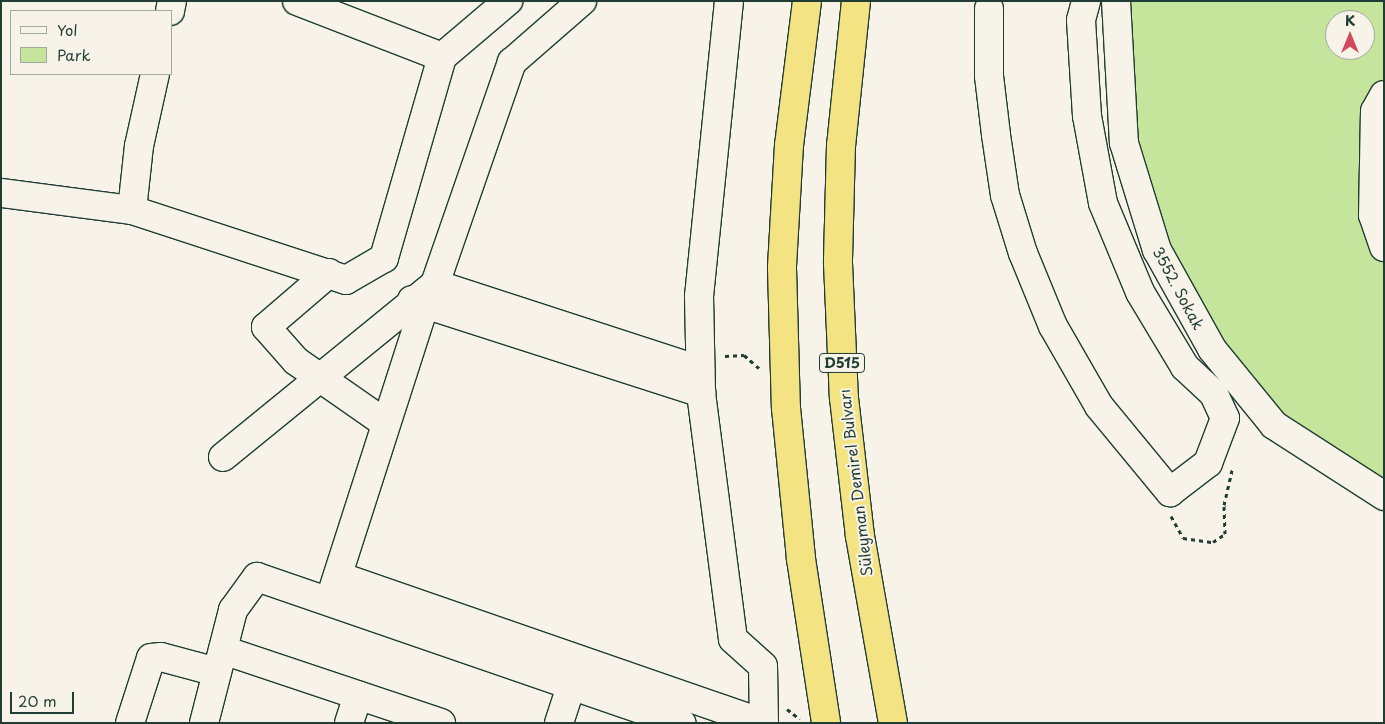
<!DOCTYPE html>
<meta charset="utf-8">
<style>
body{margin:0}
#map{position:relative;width:1385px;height:724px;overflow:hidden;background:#f7f3e8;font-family:"Playpen Sans",sans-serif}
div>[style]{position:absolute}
.green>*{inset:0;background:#c5e49c}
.path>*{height:3px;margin-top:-1.5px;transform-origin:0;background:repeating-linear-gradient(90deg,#1f3d34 0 4px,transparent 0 8px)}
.roads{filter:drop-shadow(1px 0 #1f3d34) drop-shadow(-1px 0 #1f3d34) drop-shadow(0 1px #1f3d34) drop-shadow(0 -1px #1f3d34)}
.minor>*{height:28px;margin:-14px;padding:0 14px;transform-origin:14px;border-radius:14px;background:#f7f3e8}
.highway>*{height:28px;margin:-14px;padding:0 14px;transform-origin:14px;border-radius:14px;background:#f4e382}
span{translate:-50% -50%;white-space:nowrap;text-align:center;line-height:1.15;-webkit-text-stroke:4px #f7f3e8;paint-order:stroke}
.shield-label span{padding:1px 4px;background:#f7f3e8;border:1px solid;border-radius:4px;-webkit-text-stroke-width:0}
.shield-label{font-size:14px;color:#1f3d34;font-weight:700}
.street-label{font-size:15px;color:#1f3d34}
.frame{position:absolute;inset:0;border:2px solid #1f3d34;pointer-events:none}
.legend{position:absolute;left:10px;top:10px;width:162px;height:65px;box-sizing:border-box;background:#f7f3e8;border:1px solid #a1aaa0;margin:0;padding:6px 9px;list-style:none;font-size:15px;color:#1f3d34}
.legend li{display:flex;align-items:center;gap:10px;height:25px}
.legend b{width:25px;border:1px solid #a1aaa0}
.north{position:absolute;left:1325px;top:10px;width:50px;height:50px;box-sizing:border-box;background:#f7f3e8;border:1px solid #a1aaa0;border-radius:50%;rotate:0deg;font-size:14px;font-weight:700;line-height:20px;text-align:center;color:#1f3d34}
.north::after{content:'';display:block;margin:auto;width:18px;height:22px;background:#d1495b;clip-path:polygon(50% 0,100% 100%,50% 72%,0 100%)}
.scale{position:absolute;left:10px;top:692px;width:64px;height:22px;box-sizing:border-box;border:2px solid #1f3d34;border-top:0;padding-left:6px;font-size:15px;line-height:18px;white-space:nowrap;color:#1f3d34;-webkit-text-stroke:4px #f7f3e8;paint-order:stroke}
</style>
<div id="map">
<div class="green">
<div style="clip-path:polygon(evenodd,1116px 1px,1384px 1px,1384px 496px,1274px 425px,1212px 349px,1124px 143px,1116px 1px,1335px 20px,1365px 20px,1365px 50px,1335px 50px,1335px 20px)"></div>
</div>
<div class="path">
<div style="left:725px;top:356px;width:19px;rotate:-3deg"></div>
<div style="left:744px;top:355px;width:21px;rotate:41deg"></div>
<div style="left:1171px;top:516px;width:25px;rotate:61deg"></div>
<div style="left:1183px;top:538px;width:30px;rotate:8deg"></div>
<div style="left:1213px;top:542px;width:14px;rotate:-34deg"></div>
<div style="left:1225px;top:534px;width:29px;rotate:-92deg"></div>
<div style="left:1224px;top:505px;width:36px;rotate:-77deg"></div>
<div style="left:787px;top:709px;width:16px;rotate:38deg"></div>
</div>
<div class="roads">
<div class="minor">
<div style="left:297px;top:1px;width:155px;rotate:21.1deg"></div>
<div style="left:729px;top:1px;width:297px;rotate:95.8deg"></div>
<div style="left:699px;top:296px;width:97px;rotate:88.8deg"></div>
<div style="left:701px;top:393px;width:248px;rotate:82.6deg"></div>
<div style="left:733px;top:639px;width:40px;rotate:42deg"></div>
<div style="left:763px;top:666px;width:57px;rotate:89deg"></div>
<div style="left:1116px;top:1px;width:142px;rotate:86.8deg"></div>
<div style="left:1124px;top:143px;width:112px;rotate:72.9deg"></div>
<div style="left:1157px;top:250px;width:113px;rotate:60.9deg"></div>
<div style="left:1212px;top:349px;width:98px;rotate:50.8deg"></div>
<div style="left:1274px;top:425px;width:131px;rotate:32.8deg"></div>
<div style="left:989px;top:9px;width:67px;rotate:90deg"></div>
<div style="left:989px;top:76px;width:59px;rotate:83.2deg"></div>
<div style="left:996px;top:135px;width:61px;rotate:81.5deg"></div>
<div style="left:1005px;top:195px;width:61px;rotate:72.8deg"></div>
<div style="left:1023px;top:253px;width:79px;rotate:67.7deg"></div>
<div style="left:1053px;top:326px;width:92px;rotate:60.1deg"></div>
<div style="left:1099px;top:406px;width:112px;rotate:50.5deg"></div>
<div style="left:1170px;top:492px;width:48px;rotate:-37.3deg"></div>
<div style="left:1208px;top:463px;width:48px;rotate:-69.3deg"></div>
<div style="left:1225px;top:418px;width:26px;rotate:-115deg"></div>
<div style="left:1214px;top:394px;width:40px;rotate:-137deg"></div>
<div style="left:1185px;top:367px;width:87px;rotate:-121deg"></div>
<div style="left:1140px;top:292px;width:96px;rotate:-112.6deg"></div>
<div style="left:1103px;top:203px;width:88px;rotate:-100.4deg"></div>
<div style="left:1087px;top:116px;width:96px;rotate:-93.6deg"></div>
<div style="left:1081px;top:20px;width:20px;rotate:-75deg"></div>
<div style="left:170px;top:11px;width:10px;rotate:-79deg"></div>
<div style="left:1384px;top:95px;width:18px;rotate:119deg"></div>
<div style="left:1375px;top:111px;width:104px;rotate:91.1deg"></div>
<div style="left:1373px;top:215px;width:34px;rotate:71deg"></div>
<div style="left:1px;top:193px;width:132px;rotate:7.4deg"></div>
<div style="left:132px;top:210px;width:225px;rotate:18.1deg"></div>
<div style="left:346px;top:280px;width:44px;rotate:-30.1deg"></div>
<div style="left:384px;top:258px;width:209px;rotate:-73.9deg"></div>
<div style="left:442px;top:57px;width:87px;rotate:-40.3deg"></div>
<div style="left:132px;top:210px;width:64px;rotate:-83.8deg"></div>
<div style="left:139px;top:146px;width:74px;rotate:-77.5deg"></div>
<div style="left:329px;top:273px;width:83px;rotate:139.4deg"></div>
<div style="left:266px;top:327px;width:45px;rotate:48.6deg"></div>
<div style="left:296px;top:361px;width:108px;rotate:34.9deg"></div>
<div style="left:435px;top:284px;width:279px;rotate:18deg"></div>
<div style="left:412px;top:300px;width:304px;rotate:17.8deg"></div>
<div style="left:223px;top:457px;width:274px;rotate:-39.2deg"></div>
<div style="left:435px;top:284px;width:235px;rotate:-70.9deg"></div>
<div style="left:512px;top:62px;width:93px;rotate:-41.1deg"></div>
<div style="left:338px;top:576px;width:450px;rotate:19.1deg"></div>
<div style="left:332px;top:593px;width:304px;rotate:-72.2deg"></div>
<div style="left:223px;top:650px;width:230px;rotate:18.5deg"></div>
<div style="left:130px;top:723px;width:68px;rotate:-72.1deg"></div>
<div style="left:151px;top:658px;width:10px;rotate:-6deg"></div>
<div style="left:161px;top:657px;width:58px;rotate:15deg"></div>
<div style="left:204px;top:723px;width:117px;rotate:-75.6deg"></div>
<div style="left:233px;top:610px;width:41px;rotate:-54deg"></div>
<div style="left:257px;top:577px;width:449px;rotate:19deg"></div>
<div style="left:349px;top:723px;width:29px;rotate:-72deg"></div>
<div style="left:559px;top:723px;width:58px;rotate:-71.9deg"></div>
</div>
<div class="highway">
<div style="left:807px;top:1px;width:145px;rotate:97.1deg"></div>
<div style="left:789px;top:145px;width:123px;rotate:93.3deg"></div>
<div style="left:782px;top:268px;width:140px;rotate:88.4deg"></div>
<div style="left:786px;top:408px;width:152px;rotate:84.3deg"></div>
<div style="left:801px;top:559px;width:166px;rotate:81.3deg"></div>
<div style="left:856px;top:1px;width:145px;rotate:95.9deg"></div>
<div style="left:841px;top:145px;width:118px;rotate:91.5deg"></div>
<div style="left:838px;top:263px;width:135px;rotate:87.5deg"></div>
<div style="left:844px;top:398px;width:139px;rotate:83.4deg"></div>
<div style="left:860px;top:536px;width:190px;rotate:80deg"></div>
</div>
</div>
<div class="shield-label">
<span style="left:842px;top:363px">D515</span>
</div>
<div class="street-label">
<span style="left:1179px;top:288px;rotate:62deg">3552. Sokak</span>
<span style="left:855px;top:483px;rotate:-97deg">Süleyman Demirel Bulvarı</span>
</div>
<div class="frame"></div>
<ul class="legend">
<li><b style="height:6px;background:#f7f3e8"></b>Yol</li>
<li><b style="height:14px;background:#c5e49c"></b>Park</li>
</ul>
<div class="north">K</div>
<div class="scale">20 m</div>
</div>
